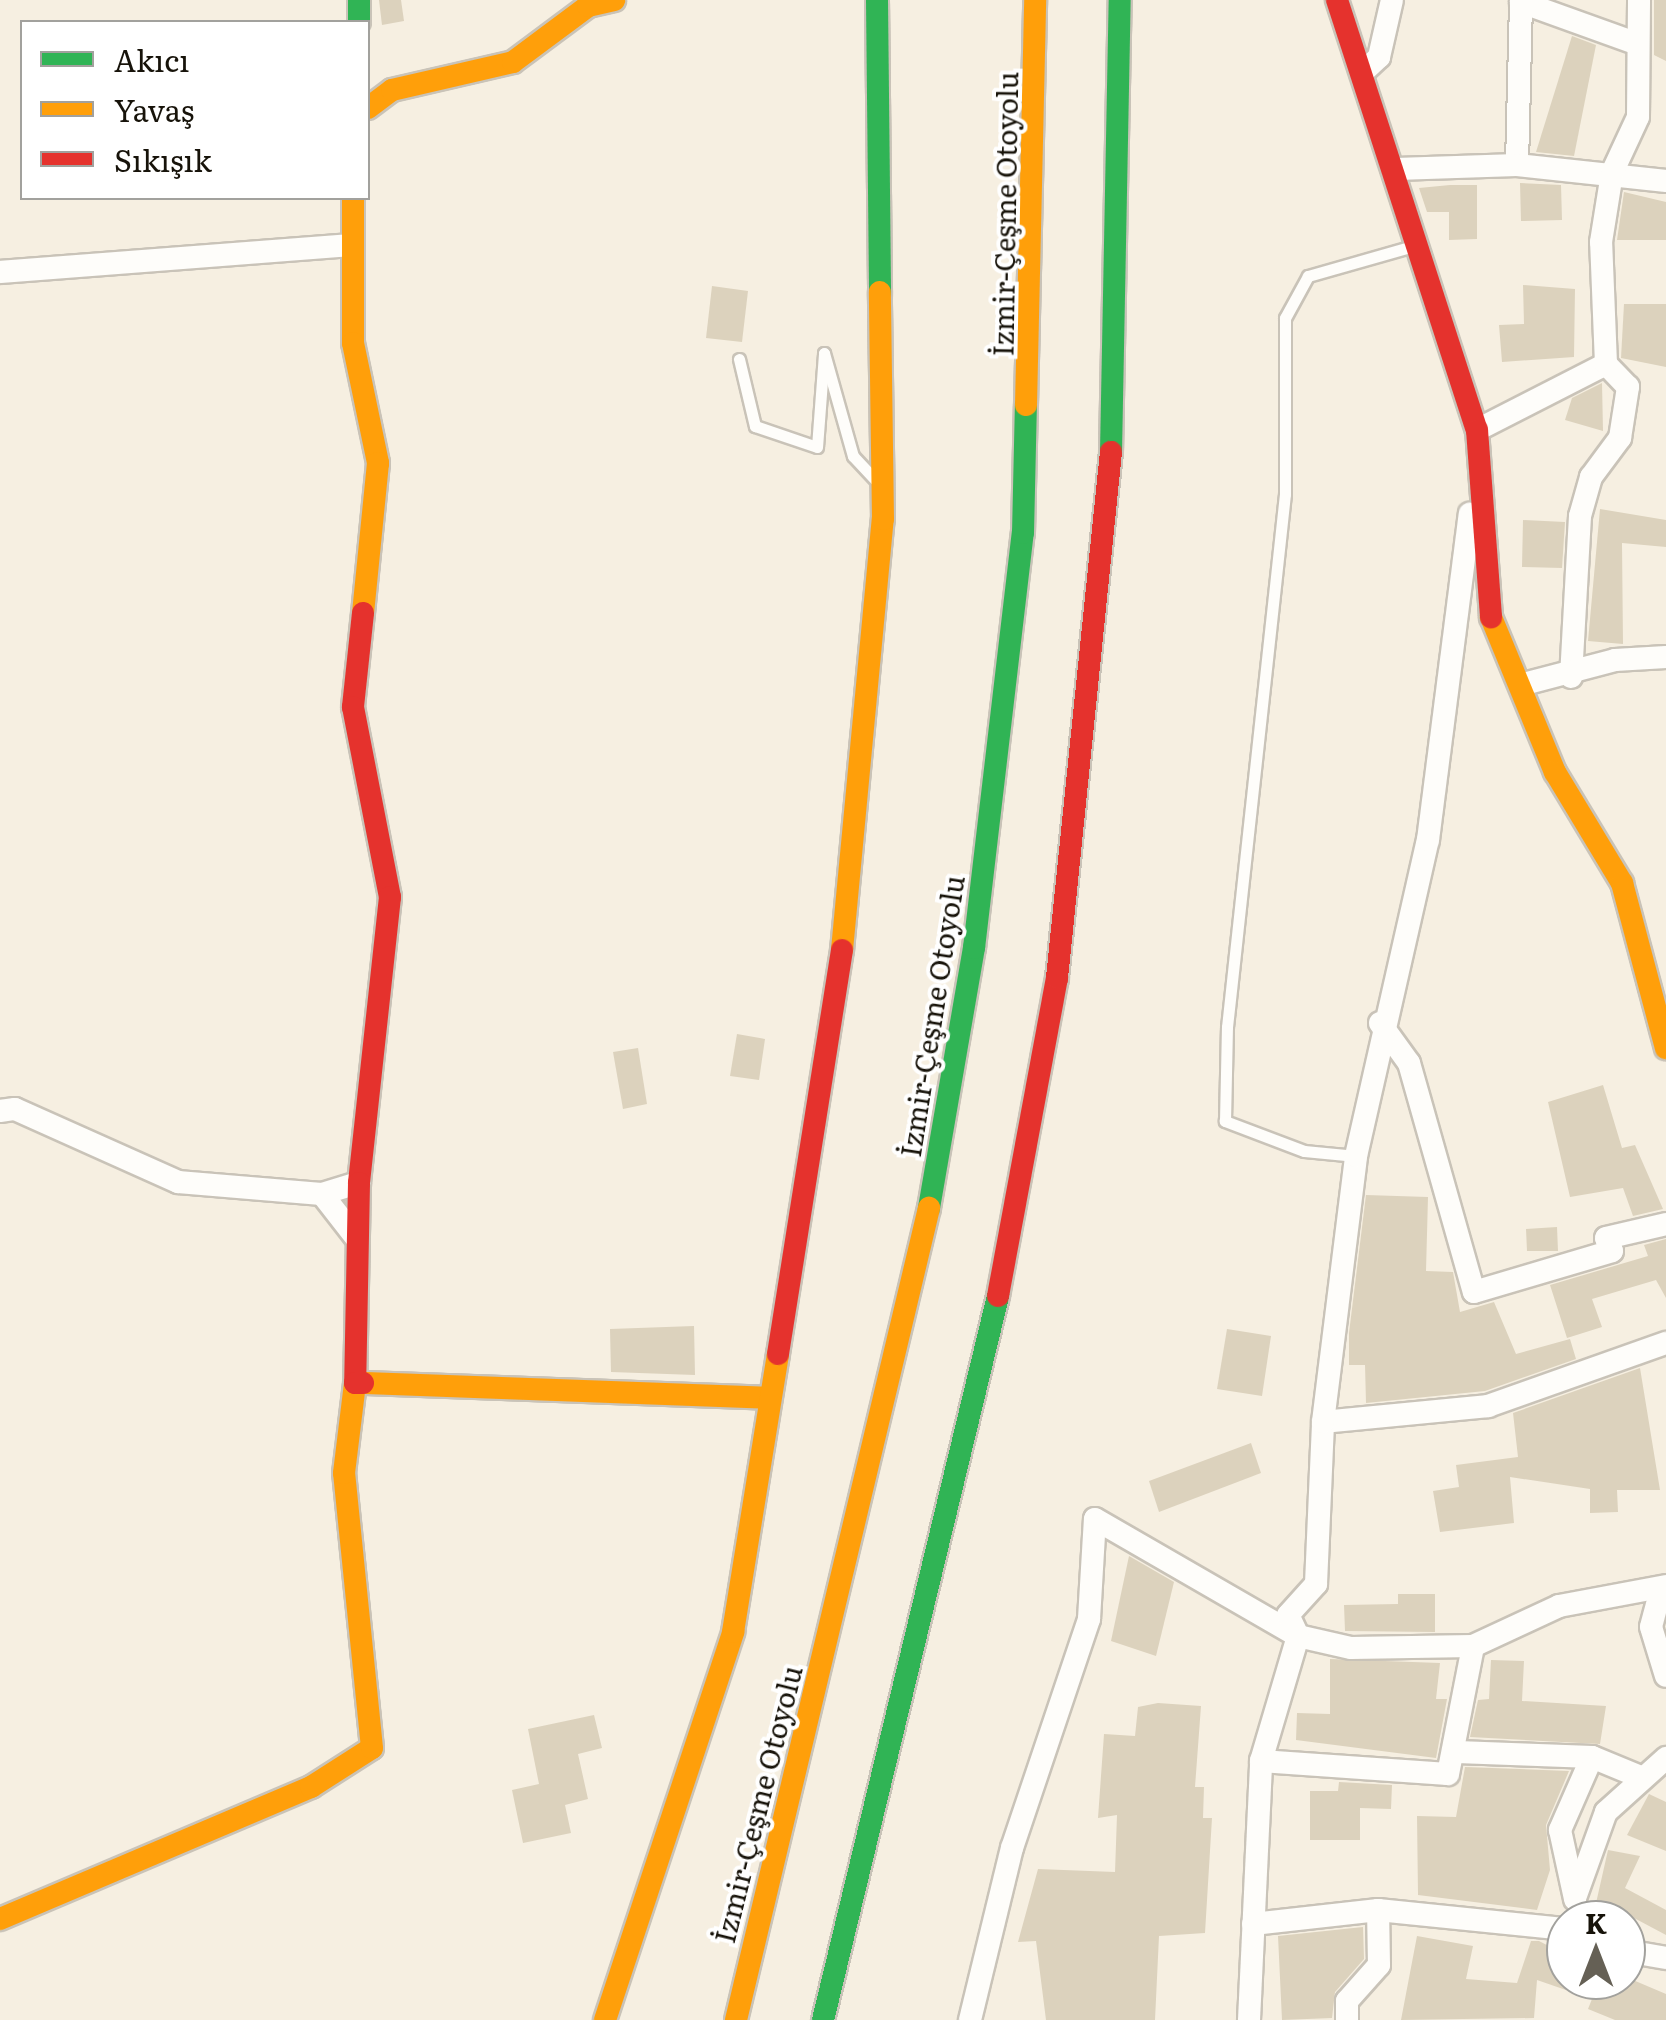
<!DOCTYPE html>
<meta charset="utf-8">
<style>
body{margin:0}
#map{position:relative;width:1666px;height:2020px;overflow:hidden;background:#f6efe1;font-family:Literata,serif}
div>[style]{position:absolute}
.building>*{inset:0;background:#dcd2bd}
.roads{filter:drop-shadow(2px 0 #c9c3b8) drop-shadow(-2px 0 #c9c3b8) drop-shadow(0 2px #c9c3b8) drop-shadow(0 -2px #c9c3b8)}
.lane>*{height:11px;margin:-5.5px;padding:0 5.5px;transform-origin:5.5px;border-radius:5.5px;background:#fefdfa}
.street>*{height:22px;margin:-11px;padding:0 11px;transform-origin:11px;border-radius:11px;background:#fefdfa}
.fast>*{height:22px;margin:-11px;padding:0 11px;transform-origin:11px;border-radius:11px;background:#30b455}
.slow>*{height:22px;margin:-11px;padding:0 11px;transform-origin:11px;border-radius:11px;background:#ff9f0a}
.jam>*{height:22px;margin:-11px;padding:0 11px;transform-origin:11px;border-radius:11px;background:#e5322d}
span{translate:-50% -50%;white-space:nowrap;text-align:center;line-height:1.15;-webkit-text-stroke:8px #fff;paint-order:stroke}
.street-label{font-size:28px;color:#17130a}
.legend{position:absolute;left:20px;top:20px;width:350px;height:180px;box-sizing:border-box;background:#fff;border:2px solid #a2a19d;margin:0;padding:12px 18px;list-style:none;font-size:30px;color:#17130a}
.legend li{display:flex;align-items:center;gap:20px;height:50px}
.legend b{width:50px;border:2px solid #a2a19d}
.north{position:absolute;left:1546px;top:1900px;width:100px;height:100px;box-sizing:border-box;background:#fff;border:2px solid #a2a19d;border-radius:50%;rotate:0deg;font-size:28px;font-weight:700;line-height:40px;text-align:center;color:#17130a}
.north::after{content:'';display:block;margin:auto;width:35px;height:45px;background:#656055;clip-path:polygon(50% 0,100% 100%,50% 72%,0 100%)}
</style>
<div id="map">
<div class="building">
<div style="clip-path:polygon(379px 0,401px 0,404px 21px,382px 25px)"></div>
<div style="clip-path:polygon(1654px 0,1666px 0,1666px 61px,1654px 55px)"></div>
<div style="clip-path:polygon(1572px 36px,1596px 45px,1574px 156px,1536px 152px)"></div>
<div style="clip-path:polygon(1520px 183px,1561px 185px,1562px 220px,1521px 221px)"></div>
<div style="clip-path:polygon(1450px 185px,1477px 185px,1477px 239px,1449px 240px,1449px 212px,1427px 212px,1419px 188px)"></div>
<div style="clip-path:polygon(1624px 192px,1666px 202px,1666px 240px,1617px 240px)"></div>
<div style="clip-path:polygon(1523px 285px,1575px 289px,1574px 357px,1502px 362px,1499px 325px,1524px 324px)"></div>
<div style="clip-path:polygon(712px 286px,748px 291px,742px 342px,706px 338px)"></div>
<div style="clip-path:polygon(1624px 304px,1666px 304px,1666px 367px,1621px 358px)"></div>
<div style="clip-path:polygon(1602px 383px,1603px 431px,1565px 420px,1572px 398px)"></div>
<div style="clip-path:polygon(1600px 509px,1666px 520px,1666px 547px,1622px 543px,1623px 644px,1588px 641px)"></div>
<div style="clip-path:polygon(1523px 520px,1565px 522px,1562px 568px,1522px 567px)"></div>
<div style="clip-path:polygon(737px 1034px,765px 1039px,759px 1080px,730px 1076px)"></div>
<div style="clip-path:polygon(638px 1048px,647px 1104px,623px 1109px,613px 1052px)"></div>
<div style="clip-path:polygon(1603px 1085px,1622px 1148px,1635px 1145px,1663px 1209px,1633px 1216px,1623px 1188px,1570px 1197px,1548px 1102px)"></div>
<div style="clip-path:polygon(1366px 1195px,1428px 1197px,1426px 1271px,1453px 1272px,1460px 1312px,1494px 1302px,1516px 1354px,1570px 1339px,1576px 1359px,1485px 1391px,1366px 1403px,1365px 1365px,1349px 1365px,1349px 1333px)"></div>
<div style="clip-path:polygon(1557px 1227px,1558px 1251px,1527px 1251px,1526px 1229px)"></div>
<div style="clip-path:polygon(1666px 1239px,1666px 1298px,1656px 1280px,1592px 1299px,1602px 1327px,1567px 1338px,1550px 1285px,1648px 1256px,1644px 1245px)"></div>
<div style="clip-path:polygon(694px 1326px,695px 1375px,611px 1372px,610px 1329px)"></div>
<div style="clip-path:polygon(1227px 1329px,1271px 1336px,1262px 1396px,1217px 1389px)"></div>
<div style="clip-path:polygon(1640px 1368px,1660px 1490px,1617px 1490px,1618px 1512px,1590px 1513px,1590px 1489px,1510px 1477px,1514px 1523px,1440px 1532px,1433px 1491px,1459px 1487px,1456px 1465px,1518px 1457px,1513px 1413px)"></div>
<div style="clip-path:polygon(1251px 1443px,1261px 1473px,1159px 1512px,1149px 1481px)"></div>
<div style="clip-path:polygon(1129px 1556px,1174px 1582px,1156px 1656px,1111px 1641px)"></div>
<div style="clip-path:polygon(1398px 1594px,1435px 1594px,1435px 1632px,1345px 1631px,1344px 1605px,1398px 1604px)"></div>
<div style="clip-path:polygon(1330px 1659px,1440px 1663px,1436px 1699px,1447px 1699px,1436px 1758px,1296px 1740px,1297px 1713px,1330px 1714px)"></div>
<div style="clip-path:polygon(1491px 1660px,1524px 1661px,1522px 1701px,1606px 1706px,1600px 1744px,1470px 1737px,1478px 1700px,1489px 1699px)"></div>
<div style="clip-path:polygon(1158px 1703px,1201px 1706px,1195px 1787px,1204px 1787px,1203px 1818px,1212px 1818px,1205px 1933px,1159px 1936px,1155px 2020px,1046px 2020px,1036px 1941px,1018px 1942px,1038px 1869px,1115px 1872px,1117px 1815px,1098px 1818px,1104px 1734px,1135px 1736px,1138px 1707px)"></div>
<div style="clip-path:polygon(594px 1715px,602px 1748px,578px 1754px,588px 1799px,565px 1805px,571px 1833px,523px 1843px,512px 1790px,539px 1784px,528px 1729px)"></div>
<div style="clip-path:polygon(1465px 1767px,1569px 1771px,1546px 1825px,1550px 1870px,1537px 1910px,1418px 1895px,1417px 1816px,1456px 1817px)"></div>
<div style="clip-path:polygon(1339px 1782px,1392px 1785px,1391px 1809px,1360px 1808px,1360px 1840px,1310px 1840px,1310px 1791px,1338px 1791px)"></div>
<div style="clip-path:polygon(1649px 1794px,1666px 1802px,1666px 1851px,1627px 1835px)"></div>
<div style="clip-path:polygon(1608px 1850px,1640px 1856px,1625px 1888px,1666px 1910px,1666px 1935px,1619px 1910px,1617px 1917px,1594px 1912px)"></div>
<div style="clip-path:polygon(1363px 1927px,1364px 1959px,1335px 1992px,1332px 2018px,1282px 2020px,1278px 1936px)"></div>
<div style="clip-path:polygon(1417px 1936px,1473px 1946px,1466px 1979px,1517px 1983px,1531px 1941px,1539px 1941px,1566px 1955px,1566px 1980px,1633px 1980px,1666px 1994px,1666px 2020px,1615px 2020px,1588px 2009px,1592px 1999px,1537px 1980px,1534px 2018px,1401px 2020px)"></div>
</div>
<div class="roads">
<div class="lane">
<div style="left:739px;top:359px;width:69px;rotate:76.6deg"></div>
<div style="left:755px;top:426px;width:65px;rotate:18.7deg"></div>
<div style="left:817px;top:447px;width:94px;rotate:-85.7deg"></div>
<div style="left:824px;top:353px;width:107px;rotate:74.3deg"></div>
<div style="left:853px;top:456px;width:35px;rotate:47deg"></div>
<div style="left:1356px;top:1156px;width:52px;rotate:-174.5deg"></div>
<div style="left:1304px;top:1151px;width:85px;rotate:-159.2deg"></div>
<div style="left:1225px;top:1121px;width:94px;rotate:-88.8deg"></div>
<div style="left:1227px;top:1027px;width:536px;rotate:-83.79deg"></div>
<div style="left:1285px;top:494px;width:176px;rotate:-90deg"></div>
<div style="left:1285px;top:318px;width:48px;rotate:-61.3deg"></div>
<div style="left:1308px;top:276px;width:109px;rotate:-15.9deg"></div>
</div>
<div class="street">
<div style="left:1521px;top:2px;width:121px;rotate:19.8deg"></div>
<div style="left:1363px;top:72px;width:22px;rotate:-43deg"></div>
<div style="left:1379px;top:57px;width:58px;rotate:-77.2deg"></div>
<div style="left:1517px;top:165px;width:165px;rotate:-88.6deg"></div>
<div style="left:1396px;top:169px;width:121px;rotate:-1.9deg"></div>
<div style="left:1517px;top:165px;width:150px;rotate:6.1deg"></div>
<div style="left:0;top:272px;width:348px;rotate:-4.4deg"></div>
<div style="left:1477px;top:430px;width:145px;rotate:-27.1deg"></div>
<div style="left:1571px;top:677px;width:161px;rotate:-86.8deg"></div>
<div style="left:1580px;top:516px;width:41px;rotate:-74.2deg"></div>
<div style="left:1591px;top:477px;width:49px;rotate:-53.4deg"></div>
<div style="left:1620px;top:438px;width:52px;rotate:-81.1deg"></div>
<div style="left:1628px;top:387px;width:32px;rotate:-134deg"></div>
<div style="left:1606px;top:364px;width:122px;rotate:-92.3deg"></div>
<div style="left:1601px;top:242px;width:70px;rotate:-80.9deg"></div>
<div style="left:1612px;top:173px;width:62px;rotate:-65.1deg"></div>
<div style="left:1638px;top:117px;width:117px;rotate:-89.5deg"></div>
<div style="left:1520px;top:685px;width:98px;rotate:-14.7deg"></div>
<div style="left:1615px;top:660px;width:51px;rotate:-3.4deg"></div>
<div style="left:1380px;top:1023px;width:49px;rotate:54.1deg"></div>
<div style="left:1409px;top:1063px;width:238px;rotate:74.2deg"></div>
<div style="left:1474px;top:1292px;width:144px;rotate:-16.5deg"></div>
<div style="left:1612px;top:1251px;width:14px;rotate:-115deg"></div>
<div style="left:1606px;top:1238px;width:62px;rotate:-13.1deg"></div>
<div style="left:0;top:1111px;width:15px;rotate:-8deg"></div>
<div style="left:15px;top:1109px;width:179px;rotate:24.1deg"></div>
<div style="left:178px;top:1182px;width:144px;rotate:4.8deg"></div>
<div style="left:322px;top:1194px;width:39px;rotate:-17deg"></div>
<div style="left:322px;top:1194px;width:57px;rotate:52.1deg"></div>
<div style="left:1323px;top:1422px;width:166px;rotate:-5.5deg"></div>
<div style="left:1488px;top:1406px;width:189px;rotate:-19.5deg"></div>
<div style="left:1660px;top:1593px;width:35px;rotate:105deg"></div>
<div style="left:1651px;top:1627px;width:51px;rotate:73deg"></div>
<div style="left:1457px;top:1752px;width:135px;rotate:2.1deg"></div>
<div style="left:1592px;top:1757px;width:80px;rotate:113.7deg"></div>
<div style="left:1560px;top:1830px;width:71px;rotate:77.7deg"></div>
<div style="left:1592px;top:1757px;width:55px;rotate:22.4deg"></div>
<div style="left:1261px;top:1761px;width:187px;rotate:4deg"></div>
<div style="left:1448px;top:1774px;width:130px;rotate:-78.9deg"></div>
<div style="left:1575px;top:1898px;width:91px;rotate:-70.2deg"></div>
<div style="left:1606px;top:1812px;width:81px;rotate:-42deg"></div>
<div style="left:1253px;top:1924px;width:126px;rotate:-6.4deg"></div>
<div style="left:1378px;top:1910px;width:189px;rotate:5.8deg"></div>
<div style="left:1626px;top:1951px;width:41px;rotate:9.9deg"></div>
<div style="left:970px;top:2020px;width:177px;rotate:-76.3deg"></div>
<div style="left:1012px;top:1848px;width:242px;rotate:-71.4deg"></div>
<div style="left:1089px;top:1619px;width:100px;rotate:-86.6deg"></div>
<div style="left:1095px;top:1519px;width:234px;rotate:30deg"></div>
<div style="left:1298px;top:1636px;width:54px;rotate:12.8deg"></div>
<div style="left:1351px;top:1648px;width:122px;rotate:-0.9deg"></div>
<div style="left:1473px;top:1646px;width:95px;rotate:-24.9deg"></div>
<div style="left:1559px;top:1606px;width:109px;rotate:-10.6deg"></div>
<div style="left:1249px;top:2020px;width:259px;rotate:-87.3deg"></div>
<div style="left:1261px;top:1761px;width:130px;rotate:-73.5deg"></div>
<div style="left:1298px;top:1636px;width:23px;rotate:-115deg"></div>
<div style="left:1288px;top:1615px;width:42px;rotate:-47.9deg"></div>
<div style="left:1316px;top:1584px;width:162px;rotate:-87.5deg"></div>
<div style="left:1323px;top:1422px;width:268px;rotate:-82.9deg"></div>
<div style="left:1356px;top:1156px;width:324px;rotate:-77.2deg"></div>
<div style="left:1428px;top:840px;width:329px;rotate:-82.7deg"></div>
<div style="left:1347px;top:2020px;width:19px;rotate:-90deg"></div>
<div style="left:1347px;top:2001px;width:48px;rotate:-48.4deg"></div>
<div style="left:1379px;top:1965px;width:55px;rotate:-91deg"></div>
</div>
<div class="fast">
<div style="left:359px;top:0;width:22px;rotate:90deg"></div>
<div style="left:877px;top:0;width:292px;rotate:89.4deg"></div>
<div style="left:1111px;top:452px;width:452px;rotate:-88.9deg"></div>
<div style="left:929px;top:1208px;width:264px;rotate:-80.2deg"></div>
<div style="left:974px;top:948px;width:418px;rotate:-83.3deg"></div>
<div style="left:1023px;top:533px;width:128px;rotate:-88.7deg"></div>
<div style="left:823px;top:2020px;width:745px;rotate:-76.41deg"></div>
</div>
<div class="slow">
<div style="left:368px;top:108px;width:30px;rotate:-37deg"></div>
<div style="left:392px;top:90px;width:124px;rotate:-13deg"></div>
<div style="left:513px;top:62px;width:94px;rotate:-36.7deg"></div>
<div style="left:588px;top:6px;width:27px;rotate:-13deg"></div>
<div style="left:353px;top:198px;width:145px;rotate:90deg"></div>
<div style="left:353px;top:343px;width:123px;rotate:78.2deg"></div>
<div style="left:378px;top:463px;width:151px;rotate:95.7deg"></div>
<div style="left:1026px;top:405px;width:405px;rotate:-88.7deg"></div>
<div style="left:1491px;top:617px;width:168px;rotate:67.6deg"></div>
<div style="left:1555px;top:772px;width:130px;rotate:58.9deg"></div>
<div style="left:1622px;top:883px;width:171px;rotate:75.1deg"></div>
<div style="left:842px;top:950px;width:433px;rotate:-84.6deg"></div>
<div style="left:883px;top:519px;width:227px;rotate:-90.8deg"></div>
<div style="left:363px;top:1383px;width:407px;rotate:2.1deg"></div>
<div style="left:0;top:1919px;width:338px;rotate:-23deg"></div>
<div style="left:311px;top:1787px;width:72px;rotate:-32.6deg"></div>
<div style="left:372px;top:1748px;width:276px;rotate:-95.8deg"></div>
<div style="left:344px;top:1473px;width:91px;rotate:-83deg"></div>
<div style="left:605px;top:2020px;width:409px;rotate:-71.7deg"></div>
<div style="left:733px;top:1632px;width:282px;rotate:-80.8deg"></div>
<div style="left:736px;top:2020px;width:835px;rotate:-76.63deg"></div>
</div>
<div class="jam">
<div style="left:1337px;top:0;width:452px;rotate:72deg"></div>
<div style="left:1477px;top:430px;width:188px;rotate:85.7deg"></div>
<div style="left:363px;top:613px;width:95px;rotate:96.1deg"></div>
<div style="left:353px;top:707px;width:194px;rotate:79deg"></div>
<div style="left:390px;top:897px;width:288px;rotate:96.2deg"></div>
<div style="left:359px;top:1183px;width:200px;rotate:91.1deg"></div>
<div style="left:355px;top:1383px;width:8px"></div>
<div style="left:998px;top:1296px;width:323px;rotate:-79.5deg"></div>
<div style="left:1057px;top:978px;width:529px;rotate:-84.14deg"></div>
<div style="left:778px;top:1354px;width:409px;rotate:-81deg"></div>
</div>
</div>
<div class="street-label">
<span style="left:1004px;top:214px;rotate:-89deg">İzmir-Çeşme Otoyolu</span>
<span style="left:931px;top:1016px;rotate:-81deg">İzmir-Çeşme Otoyolu</span>
<span style="left:757px;top:1804px;rotate:-76deg">İzmir-Çeşme Otoyolu</span>
</div>
<ul class="legend">
<li><b style="height:12px;background:#30b455"></b>Akıcı</li>
<li><b style="height:12px;background:#ff9f0a"></b>Yavaş</li>
<li><b style="height:12px;background:#e5322d"></b>Sıkışık</li>
</ul>
<div class="north">K</div>
</div>
